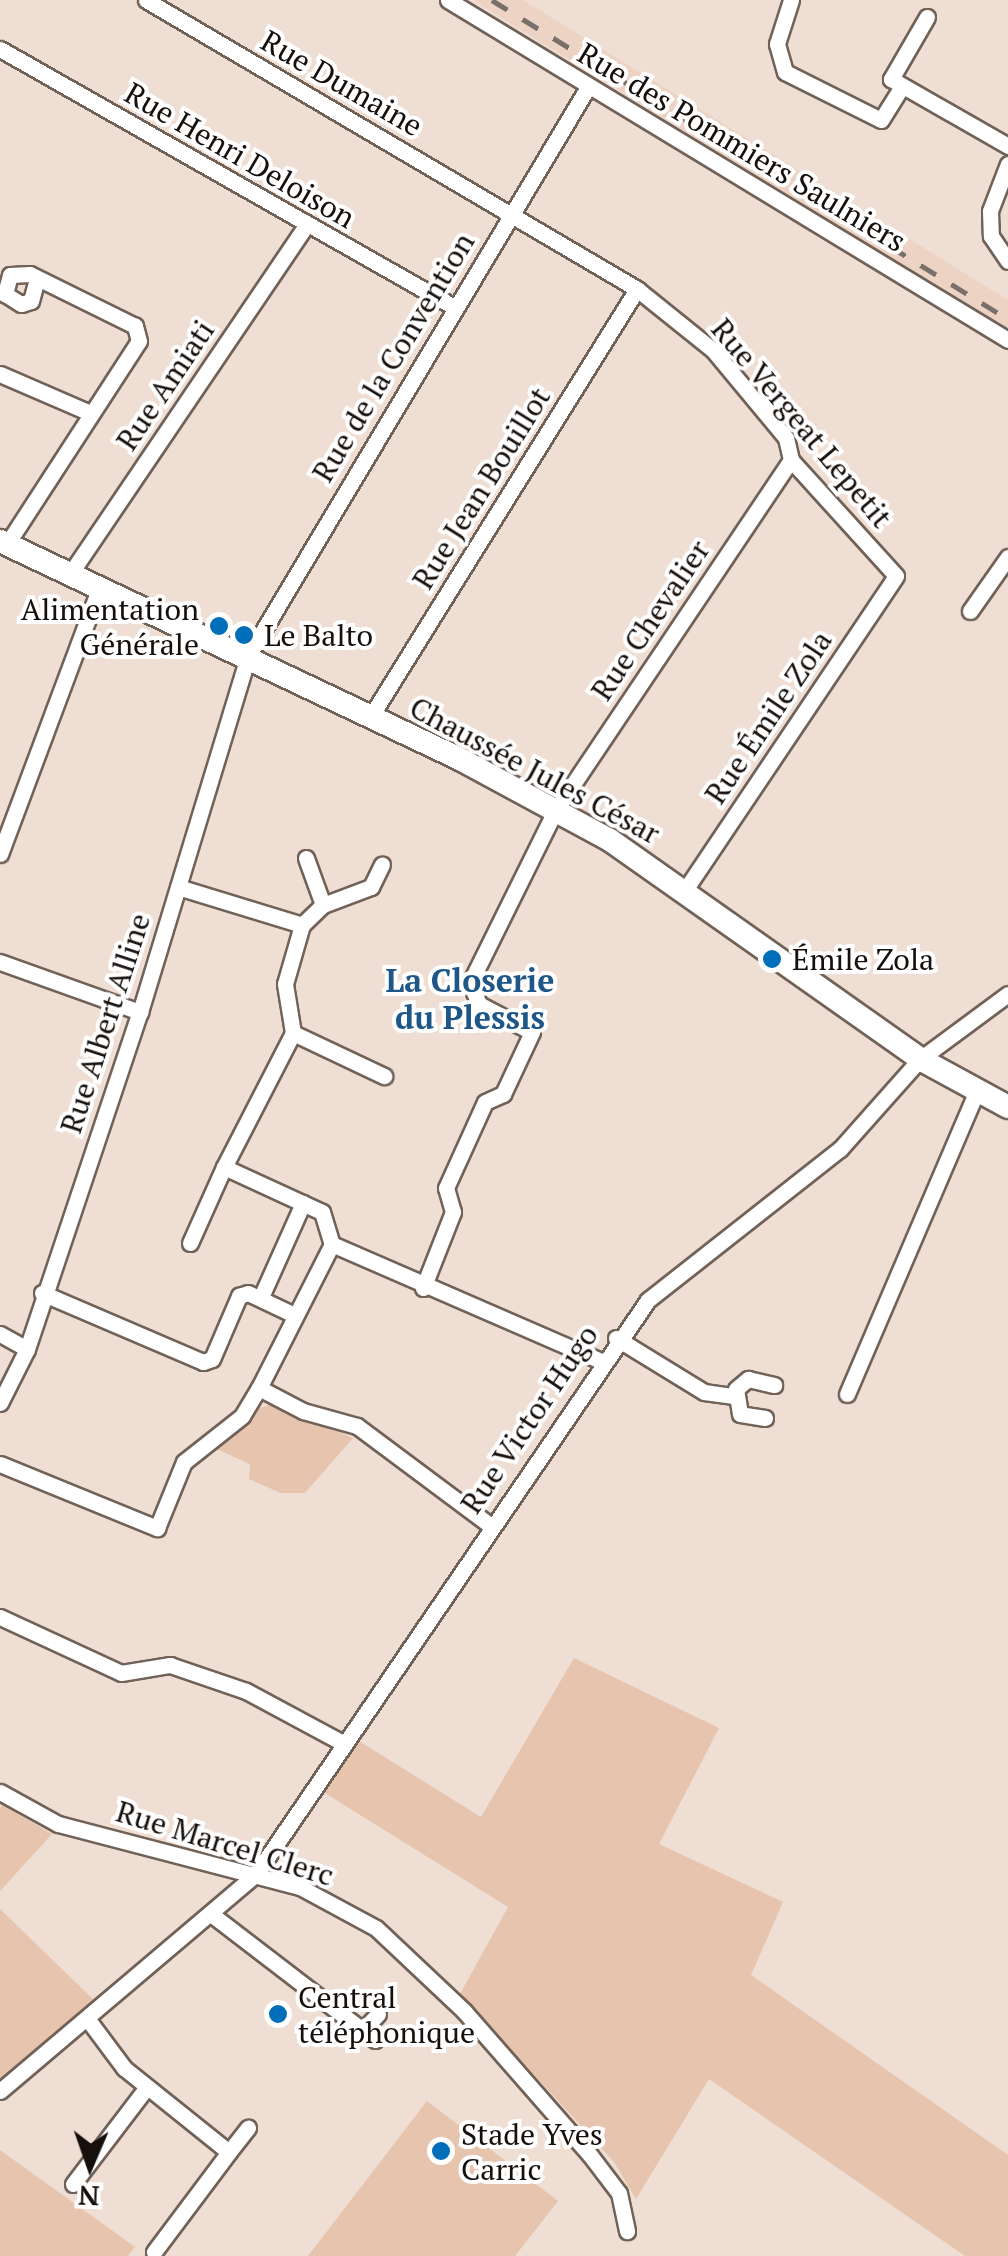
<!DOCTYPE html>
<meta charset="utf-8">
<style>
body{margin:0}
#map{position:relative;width:1008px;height:2256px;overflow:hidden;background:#efded3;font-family:"PT Serif",serif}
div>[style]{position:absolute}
.built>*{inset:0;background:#ecd3c4}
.green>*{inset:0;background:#e6c4ae}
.roads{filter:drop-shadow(2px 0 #716258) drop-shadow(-2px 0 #716258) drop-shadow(0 2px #716258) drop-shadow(0 -2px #716258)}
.street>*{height:15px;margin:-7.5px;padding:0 7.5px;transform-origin:7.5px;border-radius:7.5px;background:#fff}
.secondary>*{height:22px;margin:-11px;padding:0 11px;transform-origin:11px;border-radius:11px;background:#fff}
.rail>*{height:5px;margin-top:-2.5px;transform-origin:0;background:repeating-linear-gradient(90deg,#7b7069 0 18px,transparent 0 36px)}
.dots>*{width:28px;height:28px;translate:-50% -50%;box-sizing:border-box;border:5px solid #fff;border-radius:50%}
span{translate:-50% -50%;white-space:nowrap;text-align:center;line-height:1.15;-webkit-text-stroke:8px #fff;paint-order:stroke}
.street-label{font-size:30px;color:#16100d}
.poi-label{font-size:30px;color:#16100d}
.right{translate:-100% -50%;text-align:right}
.left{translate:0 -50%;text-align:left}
.neighbourhood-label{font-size:32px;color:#1d5687;font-weight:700}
.north{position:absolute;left:40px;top:2116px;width:100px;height:100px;-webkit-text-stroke:8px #fff;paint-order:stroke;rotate:182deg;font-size:28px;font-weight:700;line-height:40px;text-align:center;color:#16100d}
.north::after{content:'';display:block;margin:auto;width:35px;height:45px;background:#16100d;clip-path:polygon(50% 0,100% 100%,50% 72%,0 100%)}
</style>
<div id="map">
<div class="built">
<div style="clip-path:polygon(473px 0,523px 0,1008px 300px,1008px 331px)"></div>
</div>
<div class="green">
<div style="clip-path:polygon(272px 1404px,353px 1438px,305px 1493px,281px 1493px,249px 1479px,250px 1464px,214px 1448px,257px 1409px)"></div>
<div style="clip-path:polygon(574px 1658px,719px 1728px,659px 1844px,783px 1902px,751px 1975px,1008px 2155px,1008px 2256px,965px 2256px,709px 2079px,636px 2199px,614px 2162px,460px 1994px,508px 1907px,320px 1790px,354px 1738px,481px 1817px)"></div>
<div style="clip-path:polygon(2px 1805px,52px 1834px,0 1891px,0 1808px)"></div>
<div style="clip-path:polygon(0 1909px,97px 2003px,0 2084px)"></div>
<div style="clip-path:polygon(427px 2101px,558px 2201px,515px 2256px,308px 2256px)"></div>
<div style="clip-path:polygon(0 2150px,135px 2247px,128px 2256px,0 2256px)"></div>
</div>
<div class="roads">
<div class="street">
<div style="left:146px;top:0;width:570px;rotate:30.48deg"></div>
<div style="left:637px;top:289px;width:97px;rotate:38.8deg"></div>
<div style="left:713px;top:350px;width:114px;rotate:50.3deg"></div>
<div style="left:786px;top:438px;width:23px;rotate:77deg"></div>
<div style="left:791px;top:460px;width:156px;rotate:47.8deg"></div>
<div style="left:896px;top:576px;width:376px;rotate:123.9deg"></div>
<div style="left:448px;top:0;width:655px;rotate:31.26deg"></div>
<div style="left:791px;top:0;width:46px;rotate:107.7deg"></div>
<div style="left:777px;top:44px;width:29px;rotate:74deg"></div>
<div style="left:785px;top:72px;width:107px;rotate:26.6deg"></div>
<div style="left:881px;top:120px;width:40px;rotate:-58deg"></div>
<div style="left:927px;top:17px;width:72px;rotate:120.1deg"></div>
<div style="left:891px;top:79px;width:135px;rotate:29.8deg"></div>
<div style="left:0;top:49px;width:522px;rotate:29.61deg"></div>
<div style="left:1008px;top:164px;width:50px;rotate:111deg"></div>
<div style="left:990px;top:211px;width:25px;rotate:88deg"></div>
<div style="left:991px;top:236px;width:30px;rotate:56deg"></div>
<div style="left:0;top:374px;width:98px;rotate:23.4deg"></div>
<div style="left:7px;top:544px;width:242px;rotate:-57deg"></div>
<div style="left:139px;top:341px;width:16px;rotate:-105deg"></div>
<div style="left:135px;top:326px;width:117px;rotate:-153.7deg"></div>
<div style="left:30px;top:274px;width:20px;rotate:177deg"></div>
<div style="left:10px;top:275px;width:20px;rotate:105deg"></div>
<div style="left:5px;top:294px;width:19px;rotate:32deg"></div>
<div style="left:21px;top:304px;width:10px;rotate:-17deg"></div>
<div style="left:31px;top:301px;width:20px;rotate:-75deg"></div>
<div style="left:70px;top:574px;width:420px;rotate:-55.9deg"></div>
<div style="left:970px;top:611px;width:66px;rotate:-54.9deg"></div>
<div style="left:371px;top:716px;width:503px;rotate:-58.08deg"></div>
<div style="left:0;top:854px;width:285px;rotate:-69.5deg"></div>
<div style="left:306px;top:858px;width:50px;rotate:70.1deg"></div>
<div style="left:178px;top:887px;width:130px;rotate:17deg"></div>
<div style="left:302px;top:925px;width:61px;rotate:106.1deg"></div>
<div style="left:285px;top:984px;width:50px;rotate:80.7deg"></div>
<div style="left:293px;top:1033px;width:151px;rotate:117.2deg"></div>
<div style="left:224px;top:1167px;width:108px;rotate:24.7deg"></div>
<div style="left:322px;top:1212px;width:34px;rotate:73deg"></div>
<div style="left:302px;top:925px;width:29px;rotate:-44deg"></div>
<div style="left:323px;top:905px;width:51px;rotate:-20.6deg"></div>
<div style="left:371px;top:887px;width:25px;rotate:-64deg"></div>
<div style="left:0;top:962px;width:149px;rotate:19.7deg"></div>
<div style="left:293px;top:1033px;width:101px;rotate:25.3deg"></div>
<div style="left:190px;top:1243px;width:83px;rotate:-65.9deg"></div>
<div style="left:423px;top:1288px;width:82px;rotate:-68.5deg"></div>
<div style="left:453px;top:1212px;width:25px;rotate:-106deg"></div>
<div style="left:446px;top:1188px;width:94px;rotate:-65.6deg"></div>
<div style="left:485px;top:1102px;width:20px;rotate:-24deg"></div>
<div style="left:503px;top:1094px;width:68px;rotate:-64.9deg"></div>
<div style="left:532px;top:1032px;width:60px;rotate:-152.2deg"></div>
<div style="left:479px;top:1004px;width:23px;rotate:-113deg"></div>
<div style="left:470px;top:983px;width:192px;rotate:-63.7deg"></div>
<div style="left:555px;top:811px;width:423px;rotate:-56.1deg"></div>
<div style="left:42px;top:1293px;width:175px;rotate:23.2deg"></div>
<div style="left:203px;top:1362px;width:9px;rotate:-18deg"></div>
<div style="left:212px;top:1359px;width:69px;rotate:-66.8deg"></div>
<div style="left:239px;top:1296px;width:9px;rotate:-18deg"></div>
<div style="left:248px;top:1293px;width:49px;rotate:25.5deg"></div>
<div style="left:261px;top:1297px;width:103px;rotate:-65.9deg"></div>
<div style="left:0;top:1334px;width:31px;rotate:29deg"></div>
<div style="left:616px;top:1338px;width:103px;rotate:31.5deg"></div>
<div style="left:704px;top:1392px;width:30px;rotate:8deg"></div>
<div style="left:259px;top:1388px;width:161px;rotate:-63.1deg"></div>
<div style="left:332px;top:1244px;width:293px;rotate:23.5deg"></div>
<div style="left:847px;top:1394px;width:330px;rotate:-66.8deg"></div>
<div style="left:0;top:1403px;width:60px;rotate:-63.4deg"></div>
<div style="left:27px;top:1349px;width:355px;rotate:-71.5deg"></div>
<div style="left:140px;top:1012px;width:372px;rotate:-73.1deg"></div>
<div style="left:248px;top:656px;width:663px;rotate:-59.14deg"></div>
<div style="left:765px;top:1418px;width:25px;rotate:-171deg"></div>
<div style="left:740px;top:1414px;width:25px;rotate:-99deg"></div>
<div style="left:736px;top:1389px;width:16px;rotate:-40deg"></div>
<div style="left:748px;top:1379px;width:27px;rotate:13deg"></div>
<div style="left:0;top:1464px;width:170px;rotate:22.2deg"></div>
<div style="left:157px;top:1528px;width:71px;rotate:-67.8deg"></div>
<div style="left:184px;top:1462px;width:74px;rotate:-38.4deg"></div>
<div style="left:242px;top:1416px;width:33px;rotate:-59deg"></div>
<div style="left:259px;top:1388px;width:50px;rotate:27.6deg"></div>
<div style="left:303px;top:1411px;width:56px;rotate:15.5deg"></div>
<div style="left:357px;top:1426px;width:166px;rotate:36.7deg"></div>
<div style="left:0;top:1617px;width:133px;rotate:24.8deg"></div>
<div style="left:121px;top:1673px;width:50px;rotate:-9.3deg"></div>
<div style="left:170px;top:1665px;width:80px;rotate:18.9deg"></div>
<div style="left:246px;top:1691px;width:110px;rotate:28.2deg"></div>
<div style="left:0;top:1792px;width:66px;rotate:28.9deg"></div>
<div style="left:58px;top:1824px;width:250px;rotate:14.6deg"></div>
<div style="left:300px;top:1887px;width:86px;rotate:28.3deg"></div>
<div style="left:376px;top:1928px;width:121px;rotate:43.3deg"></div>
<div style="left:464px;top:2011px;width:191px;rotate:48.8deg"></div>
<div style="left:590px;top:2155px;width:48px;rotate:52.7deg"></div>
<div style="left:619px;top:2193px;width:39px;rotate:78deg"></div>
<div style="left:211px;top:1914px;width:207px;rotate:37.5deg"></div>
<div style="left:89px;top:2021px;width:59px;rotate:53.3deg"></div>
<div style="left:124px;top:2068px;width:134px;rotate:38.7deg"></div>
<div style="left:229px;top:2152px;width:125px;rotate:126.9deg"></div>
<div style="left:363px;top:2030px;width:22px;rotate:-47deg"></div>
<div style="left:0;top:2091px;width:336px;rotate:-40.3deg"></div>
<div style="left:256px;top:1874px;width:695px;rotate:-55.67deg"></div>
<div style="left:648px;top:1300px;width:244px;rotate:-38.2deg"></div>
<div style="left:840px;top:1149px;width:120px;rotate:-48.4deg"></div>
<div style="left:920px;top:1059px;width:109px;rotate:-36.5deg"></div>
<div style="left:229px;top:2152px;width:31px;rotate:-52deg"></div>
<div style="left:73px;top:2184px;width:122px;rotate:-52.7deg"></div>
</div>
<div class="secondary">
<div style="left:0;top:541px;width:509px;rotate:25.36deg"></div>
<div style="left:460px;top:759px;width:170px;rotate:28.4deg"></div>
<div style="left:610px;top:840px;width:380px;rotate:35.2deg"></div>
<div style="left:920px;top:1059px;width:100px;rotate:28.6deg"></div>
</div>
</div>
<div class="rail">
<div style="left:492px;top:0;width:607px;rotate:31.73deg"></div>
</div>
<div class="dots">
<div style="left:219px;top:626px;background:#006eb9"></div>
<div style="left:244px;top:635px;background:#006eb9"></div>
<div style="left:772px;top:959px;background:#006eb9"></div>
<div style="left:278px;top:2014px;background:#006eb9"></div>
<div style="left:441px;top:2151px;background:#006eb9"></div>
</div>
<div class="street-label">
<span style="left:342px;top:83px;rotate:30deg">Rue Dumaine</span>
<span style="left:742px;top:147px;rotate:31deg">Rue des Pommiers Saulniers</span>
<span style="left:240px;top:155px;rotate:30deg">Rue Henri Deloison</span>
<span style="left:393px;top:357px;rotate:-59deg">Rue de la Convention</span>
<span style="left:165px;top:385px;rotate:-56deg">Rue Amiati</span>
<span style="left:802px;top:423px;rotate:50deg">Rue Vergeat Lepetit</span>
<span style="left:481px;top:488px;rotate:-58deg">Rue Jean Bouillot</span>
<span style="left:650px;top:620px;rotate:-56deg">Rue Chevalier</span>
<span style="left:768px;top:717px;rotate:-56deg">Rue Émile Zola</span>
<span style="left:535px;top:770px;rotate:28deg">Chaussée Jules César</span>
<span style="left:105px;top:1023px;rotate:-72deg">Rue Albert Alline</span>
<span style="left:529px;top:1419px;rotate:-56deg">Rue Victor Hugo</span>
<span style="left:225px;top:1843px;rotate:17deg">Rue Marcel Clerc</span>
</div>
<div class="poi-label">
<span class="right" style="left:199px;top:626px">Alimentation<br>Générale</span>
<span class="left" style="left:264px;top:635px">Le Balto</span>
<span class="left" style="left:792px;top:959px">Émile Zola</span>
<span class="left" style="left:298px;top:2014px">Central<br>téléphonique</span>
<span class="left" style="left:461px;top:2151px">Stade Yves<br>Carric</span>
</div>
<div class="neighbourhood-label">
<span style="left:470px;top:999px">La Closerie<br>du Plessis</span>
</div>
<div class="north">N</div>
</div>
